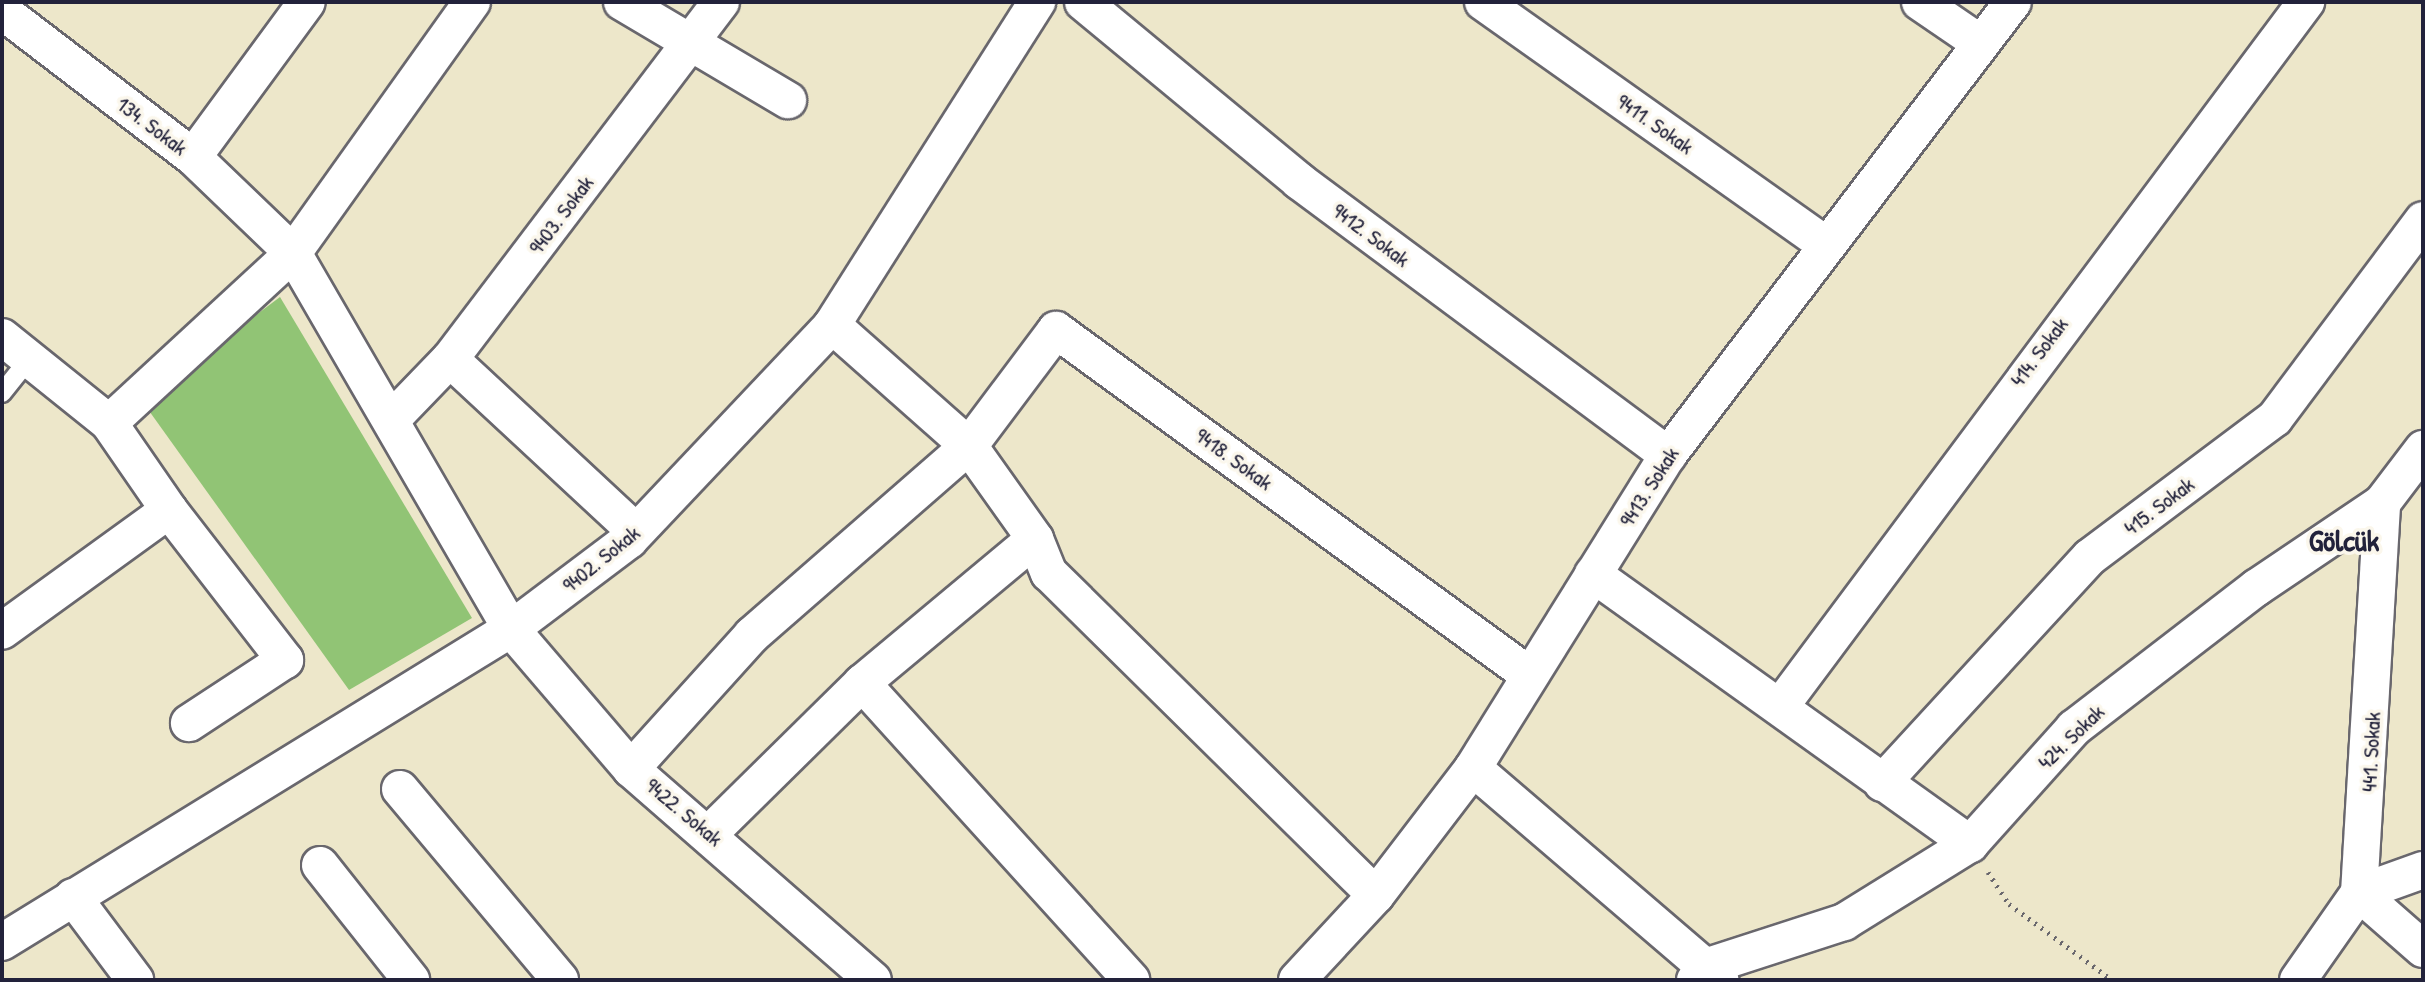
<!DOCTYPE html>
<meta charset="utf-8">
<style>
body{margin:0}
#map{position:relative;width:2425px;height:982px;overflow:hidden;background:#ede7ca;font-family:"Patrick Hand",sans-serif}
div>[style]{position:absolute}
.green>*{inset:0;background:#91c475}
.path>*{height:5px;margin-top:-2.5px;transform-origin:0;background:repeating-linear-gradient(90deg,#69676d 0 2px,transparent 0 8px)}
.roads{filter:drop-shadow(2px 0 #69676d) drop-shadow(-2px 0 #69676d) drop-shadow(0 2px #69676d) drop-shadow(0 -2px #69676d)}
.lane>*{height:18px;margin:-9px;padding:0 9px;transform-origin:9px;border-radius:9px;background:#fff}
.street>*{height:36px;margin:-18px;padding:0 18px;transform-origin:18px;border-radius:18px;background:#fff}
span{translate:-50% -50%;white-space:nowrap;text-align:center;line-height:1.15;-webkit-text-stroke:7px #fbf7ec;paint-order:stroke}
.street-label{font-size:22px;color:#22223b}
.district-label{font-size:30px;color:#22223b;font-weight:700}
.frame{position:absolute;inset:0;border:4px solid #22223b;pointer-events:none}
</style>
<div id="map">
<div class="green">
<div style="clip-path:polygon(280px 297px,472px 618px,349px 690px,142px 401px)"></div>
</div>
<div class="path">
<div style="left:1988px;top:872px;width:38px;rotate:57deg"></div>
<div style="left:2009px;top:904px;width:128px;rotate:36.4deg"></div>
</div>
<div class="roads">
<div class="lane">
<div style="left:2px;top:393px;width:43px;rotate:-51.5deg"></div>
</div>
<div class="street">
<div style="left:622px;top:2px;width:193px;rotate:30.6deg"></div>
<div style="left:1083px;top:2px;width:281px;rotate:39.6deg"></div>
<div style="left:1299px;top:181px;width:460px;rotate:36.6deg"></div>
<div style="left:1483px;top:2px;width:420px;rotate:35.3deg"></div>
<div style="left:1920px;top:2px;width:73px;rotate:34.3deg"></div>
<div style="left:2px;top:11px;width:240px;rotate:37.4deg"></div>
<div style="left:193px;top:157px;width:139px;rotate:43.8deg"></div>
<div style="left:293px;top:253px;width:435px;rotate:59.9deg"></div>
<div style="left:511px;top:629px;width:184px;rotate:49.4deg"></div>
<div style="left:631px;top:769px;width:321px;rotate:41.1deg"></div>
<div style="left:193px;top:157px;width:192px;rotate:-53.7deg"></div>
<div style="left:832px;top:325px;width:183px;rotate:41.5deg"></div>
<div style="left:969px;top:446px;width:114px;rotate:54.6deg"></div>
<div style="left:1035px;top:539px;width:37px;rotate:68deg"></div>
<div style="left:1049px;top:573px;width:459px;rotate:44.6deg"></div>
<div style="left:2px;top:337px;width:137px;rotate:38.8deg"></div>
<div style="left:109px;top:423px;width:106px;rotate:55.4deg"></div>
<div style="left:169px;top:510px;width:206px;rotate:144.1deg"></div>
<div style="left:450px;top:359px;width:254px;rotate:42.9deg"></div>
<div style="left:391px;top:420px;width:85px;rotate:-46deg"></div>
<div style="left:450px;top:359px;width:448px;rotate:-52.8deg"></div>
<div style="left:109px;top:423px;width:251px;rotate:-42.7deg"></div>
<div style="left:293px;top:253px;width:308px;rotate:-54.5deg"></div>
<div style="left:169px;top:510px;width:190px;rotate:52.3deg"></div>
<div style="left:285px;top:660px;width:115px;rotate:146.7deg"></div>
<div style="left:1593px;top:574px;width:464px;rotate:35.6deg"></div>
<div style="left:862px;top:683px;width:401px;rotate:47.8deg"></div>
<div style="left:1780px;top:707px;width:880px;rotate:-53.27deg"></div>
<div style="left:1473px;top:768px;width:326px;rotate:40.6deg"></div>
<div style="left:631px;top:769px;width:181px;rotate:-47.9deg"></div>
<div style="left:752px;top:635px;width:288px;rotate:-41.1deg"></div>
<div style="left:969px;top:446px;width:145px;rotate:-53.1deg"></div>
<div style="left:1056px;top:330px;width:584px;rotate:36.09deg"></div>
<div style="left:1882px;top:783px;width:307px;rotate:-47.4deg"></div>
<div style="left:2090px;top:557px;width:231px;rotate:-36.9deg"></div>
<div style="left:2275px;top:418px;width:247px;rotate:-53.2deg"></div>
<div style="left:400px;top:789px;width:249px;rotate:50deg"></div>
<div style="left:710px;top:833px;width:214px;rotate:-44.6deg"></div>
<div style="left:862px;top:683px;width:225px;rotate:-39.8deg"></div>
<div style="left:320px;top:865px;width:147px;rotate:51.6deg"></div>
<div style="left:2359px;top:893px;width:85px;rotate:41.2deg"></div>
<div style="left:2359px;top:893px;width:68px;rotate:-19.8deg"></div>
<div style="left:73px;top:897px;width:104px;rotate:53.2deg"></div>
<div style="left:2px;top:942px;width:598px;rotate:-31.59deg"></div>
<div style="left:511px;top:629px;width:148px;rotate:-37deg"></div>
<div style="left:629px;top:540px;width:296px;rotate:-46.6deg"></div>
<div style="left:832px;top:325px;width:383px;rotate:-57.6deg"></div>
<div style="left:1297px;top:980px;width:116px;rotate:-47.1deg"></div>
<div style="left:1376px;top:895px;width:160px;rotate:-52.6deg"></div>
<div style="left:1473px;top:768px;width:369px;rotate:-58.1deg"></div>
<div style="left:1668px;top:455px;width:569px;rotate:-52.71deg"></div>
<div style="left:1695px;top:980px;width:22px;rotate:-43deg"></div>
<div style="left:1711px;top:965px;width:140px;rotate:-17.9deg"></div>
<div style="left:1844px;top:922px;width:148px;rotate:-31.8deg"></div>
<div style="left:1970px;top:844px;width:156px;rotate:-48.1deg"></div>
<div style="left:2074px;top:728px;width:230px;rotate:-37.6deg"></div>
<div style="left:2256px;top:588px;width:152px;rotate:-34deg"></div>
<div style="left:2382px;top:503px;width:68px;rotate:-52.8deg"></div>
<div style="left:2298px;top:980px;width:106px;rotate:-55deg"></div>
<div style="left:2359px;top:893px;width:391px;rotate:-86.6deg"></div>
</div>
</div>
<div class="street-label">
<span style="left:1655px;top:124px;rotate:35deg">9411. Sokak</span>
<span style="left:152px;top:126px;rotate:37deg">134. Sokak</span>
<span style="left:561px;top:215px;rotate:-53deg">9403. Sokak</span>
<span style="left:1371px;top:235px;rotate:37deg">9412. Sokak</span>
<span style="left:2039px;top:352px;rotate:-53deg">414. Sokak</span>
<span style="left:1234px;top:459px;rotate:36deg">9418. Sokak</span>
<span style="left:1649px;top:487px;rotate:-57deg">9413. Sokak</span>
<span style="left:2159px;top:506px;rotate:-37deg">415. Sokak</span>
<span style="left:601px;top:559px;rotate:-39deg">9402. Sokak</span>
<span style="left:2071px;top:737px;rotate:-44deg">424. Sokak</span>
<span style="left:2371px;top:752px;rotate:-87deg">441. Sokak</span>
<span style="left:684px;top:812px;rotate:40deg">9422. Sokak</span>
</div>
<div class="district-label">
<span style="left:2344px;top:540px">Gölcük</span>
</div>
<div class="frame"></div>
</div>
